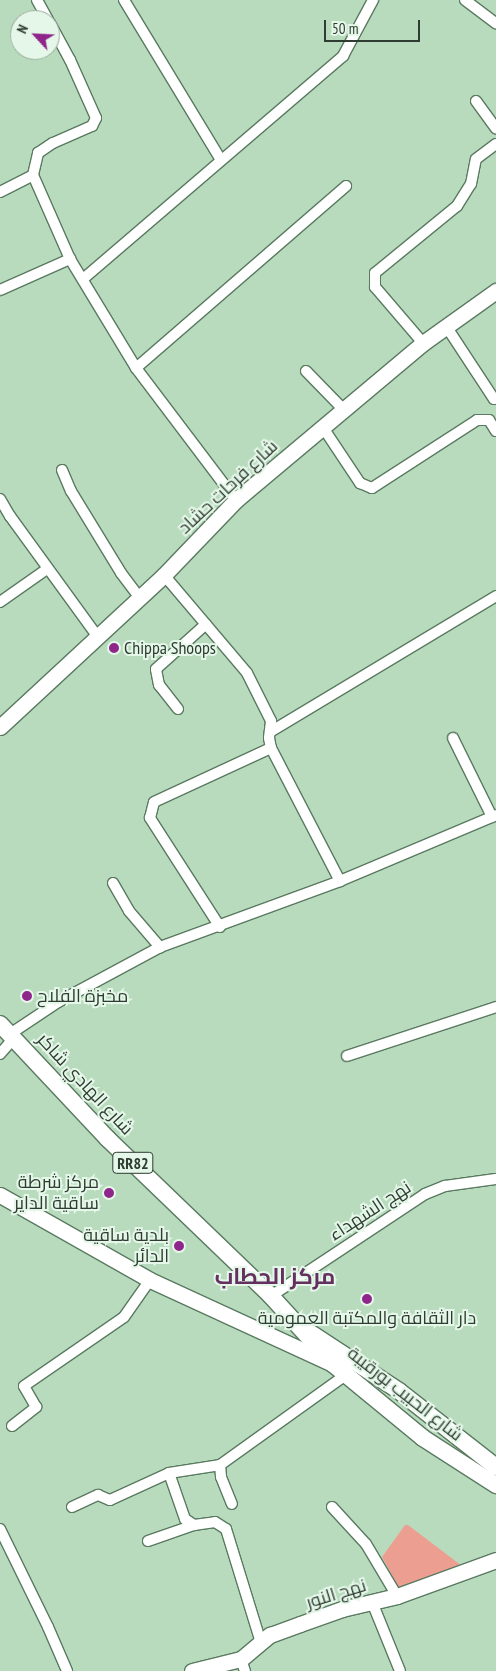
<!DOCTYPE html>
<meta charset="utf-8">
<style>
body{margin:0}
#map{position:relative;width:496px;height:1671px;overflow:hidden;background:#b8dbbe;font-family:"PT Sans Narrow",Cairo,sans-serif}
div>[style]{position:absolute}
.green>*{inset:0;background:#ec9e91}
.roads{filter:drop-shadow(1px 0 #5a7a60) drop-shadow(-1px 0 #5a7a60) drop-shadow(0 1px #5a7a60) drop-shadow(0 -1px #5a7a60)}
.street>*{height:10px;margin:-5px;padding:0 5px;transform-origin:5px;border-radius:5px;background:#fff}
.secondary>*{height:15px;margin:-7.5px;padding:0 7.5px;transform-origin:7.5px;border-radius:7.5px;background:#fff}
.primary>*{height:16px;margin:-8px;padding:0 8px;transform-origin:8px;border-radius:8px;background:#fff}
.dots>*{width:14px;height:14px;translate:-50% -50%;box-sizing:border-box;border:2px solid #e5f7e8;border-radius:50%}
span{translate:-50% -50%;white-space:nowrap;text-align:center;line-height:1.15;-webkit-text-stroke:4px #e5f7e8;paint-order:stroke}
.shield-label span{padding:1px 4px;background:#e5f7e8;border:1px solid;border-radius:4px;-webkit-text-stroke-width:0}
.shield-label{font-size:16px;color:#2e3c31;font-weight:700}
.street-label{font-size:18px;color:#2e3c31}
.poi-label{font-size:18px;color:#2e3c31}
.left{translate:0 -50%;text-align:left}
.right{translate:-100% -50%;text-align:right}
.district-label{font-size:22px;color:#633060;font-weight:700}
.north{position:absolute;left:10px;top:10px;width:50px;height:50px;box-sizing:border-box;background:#e5f7e8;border:1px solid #9cac9f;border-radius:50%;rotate:295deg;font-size:14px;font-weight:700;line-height:20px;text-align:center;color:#2e3c31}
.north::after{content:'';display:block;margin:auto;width:18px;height:22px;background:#8f268b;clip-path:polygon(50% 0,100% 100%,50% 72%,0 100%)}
.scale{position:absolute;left:324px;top:20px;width:96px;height:22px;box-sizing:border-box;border:2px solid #2e3c31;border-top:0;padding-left:6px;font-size:15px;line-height:18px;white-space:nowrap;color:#2e3c31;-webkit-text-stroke:4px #e5f7e8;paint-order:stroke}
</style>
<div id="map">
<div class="green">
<div style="clip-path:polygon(405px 1525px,408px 1525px,462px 1566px,399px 1588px,382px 1557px)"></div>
</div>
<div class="roads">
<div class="street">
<div style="left:37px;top:0;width:23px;rotate:61deg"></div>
<div style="left:124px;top:0;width:187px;rotate:58.8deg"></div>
<div style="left:465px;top:0;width:39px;rotate:37deg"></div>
<div style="left:476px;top:101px;width:34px;rotate:54deg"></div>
<div style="left:33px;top:175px;width:23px;rotate:-77deg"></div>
<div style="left:38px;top:153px;width:18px;rotate:-34deg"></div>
<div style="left:53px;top:143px;width:43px;rotate:-23.6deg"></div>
<div style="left:92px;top:126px;width:9px;rotate:-63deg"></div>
<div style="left:96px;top:118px;width:64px;rotate:-114.1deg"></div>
<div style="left:70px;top:60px;width:42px;rotate:-118.4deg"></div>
<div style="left:0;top:192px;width:37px;rotate:-27deg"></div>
<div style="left:33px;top:175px;width:92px;rotate:66.2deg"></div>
<div style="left:70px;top:259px;width:127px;rotate:58.8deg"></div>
<div style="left:136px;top:368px;width:166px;rotate:52.9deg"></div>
<div style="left:83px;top:279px;width:343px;rotate:-40.6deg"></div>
<div style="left:343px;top:56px;width:64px;rotate:-61.8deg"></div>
<div style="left:0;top:290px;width:77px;rotate:-23.9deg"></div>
<div style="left:446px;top:326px;width:87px;rotate:56.7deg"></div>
<div style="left:494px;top:399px;width:2px;rotate:-27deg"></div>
<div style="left:423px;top:343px;width:74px;rotate:-130.6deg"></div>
<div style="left:375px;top:287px;width:14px;rotate:-90deg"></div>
<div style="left:375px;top:273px;width:106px;rotate:-39.3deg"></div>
<div style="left:457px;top:206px;width:26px;rotate:-58deg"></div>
<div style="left:471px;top:184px;width:25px;rotate:-79deg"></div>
<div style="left:476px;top:159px;width:25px;rotate:-37deg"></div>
<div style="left:136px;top:368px;width:278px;rotate:-40.9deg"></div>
<div style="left:306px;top:371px;width:53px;rotate:45.8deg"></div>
<div style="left:322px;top:426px;width:69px;rotate:56.3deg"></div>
<div style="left:360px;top:483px;width:13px;rotate:23deg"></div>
<div style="left:372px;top:488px;width:125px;rotate:-32.9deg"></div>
<div style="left:477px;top:420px;width:12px"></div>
<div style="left:489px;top:420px;width:13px;rotate:58deg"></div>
<div style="left:62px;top:470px;width:23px;rotate:67deg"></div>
<div style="left:71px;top:491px;width:96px;rotate:58.6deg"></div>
<div style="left:121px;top:573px;width:31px;rotate:53deg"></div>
<div style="left:0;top:499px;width:20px;rotate:60deg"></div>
<div style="left:10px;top:516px;width:150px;rotate:54deg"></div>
<div style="left:164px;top:575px;width:128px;rotate:49.7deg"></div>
<div style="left:247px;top:673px;width:54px;rotate:63.4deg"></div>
<div style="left:271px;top:721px;width:17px;rotate:97deg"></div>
<div style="left:269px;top:738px;width:10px;rotate:79deg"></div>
<div style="left:271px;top:748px;width:150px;rotate:62.6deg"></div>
<div style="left:0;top:602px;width:57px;rotate:-35.1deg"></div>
<div style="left:178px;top:709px;width:31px;rotate:-128deg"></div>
<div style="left:159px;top:685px;width:16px;rotate:-101deg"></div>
<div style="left:156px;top:669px;width:67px;rotate:-42deg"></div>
<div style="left:270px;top:732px;width:264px;rotate:-31deg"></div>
<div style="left:453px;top:738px;width:88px;rotate:63.7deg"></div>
<div style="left:113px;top:883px;width:32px;rotate:60deg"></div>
<div style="left:129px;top:911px;width:48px;rotate:49.3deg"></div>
<div style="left:220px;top:927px;width:130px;rotate:-122.7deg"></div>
<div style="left:150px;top:818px;width:16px;rotate:-76deg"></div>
<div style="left:154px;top:802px;width:129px;rotate:-24.8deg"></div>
<div style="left:10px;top:1034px;width:58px;rotate:-33.7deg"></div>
<div style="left:58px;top:1002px;width:116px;rotate:-28.3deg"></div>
<div style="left:160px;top:947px;width:192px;rotate:-20.1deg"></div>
<div style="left:340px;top:881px;width:169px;rotate:-22.9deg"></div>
<div style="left:0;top:1054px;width:21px;rotate:-49deg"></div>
<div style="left:347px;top:1056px;width:157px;rotate:-18.2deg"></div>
<div style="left:271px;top:1296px;width:185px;rotate:-33.5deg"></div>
<div style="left:425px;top:1194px;width:22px;rotate:-22deg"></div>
<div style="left:445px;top:1186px;width:51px;rotate:-7.8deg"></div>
<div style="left:12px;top:1426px;width:31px;rotate:-38deg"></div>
<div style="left:36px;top:1407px;width:24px;rotate:-120deg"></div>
<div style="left:24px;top:1386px;width:121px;rotate:-34.6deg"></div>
<div style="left:124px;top:1317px;width:45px;rotate:-54.9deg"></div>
<div style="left:220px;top:1465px;width:12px;rotate:85deg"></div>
<div style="left:221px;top:1477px;width:29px;rotate:68deg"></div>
<div style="left:169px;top:1473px;width:52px;rotate:-8.9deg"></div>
<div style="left:220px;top:1465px;width:156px;rotate:-35.6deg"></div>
<div style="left:72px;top:1507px;width:29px;rotate:-25deg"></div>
<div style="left:98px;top:1495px;width:13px;rotate:23deg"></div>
<div style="left:110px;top:1500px;width:65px;rotate:-24.6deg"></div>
<div style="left:169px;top:1473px;width:49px;rotate:70.8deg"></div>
<div style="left:185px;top:1519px;width:11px;rotate:34deg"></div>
<div style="left:194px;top:1525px;width:21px;rotate:-8deg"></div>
<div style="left:215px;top:1522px;width:13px;rotate:32deg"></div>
<div style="left:226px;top:1529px;width:119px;rotate:72.9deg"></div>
<div style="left:332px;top:1507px;width:50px;rotate:47.4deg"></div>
<div style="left:366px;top:1544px;width:61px;rotate:59.2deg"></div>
<div style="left:0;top:1529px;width:109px;rotate:63.9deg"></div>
<div style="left:48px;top:1627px;width:48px;rotate:66.6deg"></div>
<div style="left:148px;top:1541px;width:49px;rotate:-19.2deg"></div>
<div style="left:372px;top:1602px;width:74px;rotate:67.9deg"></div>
<div style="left:241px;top:1659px;width:13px;rotate:72deg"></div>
</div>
<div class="secondary">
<div style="left:0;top:727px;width:224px;rotate:-42.8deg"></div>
<div style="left:164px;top:575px;width:104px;rotate:-46.2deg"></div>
<div style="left:236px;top:500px;width:244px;rotate:-40deg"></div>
<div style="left:423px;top:343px;width:90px;rotate:-35.5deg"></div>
<div style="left:0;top:1195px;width:172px;rotate:29.5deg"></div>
<div style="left:150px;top:1280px;width:201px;rotate:24.7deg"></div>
<div style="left:192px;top:1671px;width:50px;rotate:-13.8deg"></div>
<div style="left:241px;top:1659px;width:38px;rotate:-40deg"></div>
<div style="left:270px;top:1635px;width:32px;rotate:-20deg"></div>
<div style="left:300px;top:1624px;width:45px;rotate:-19.7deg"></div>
<div style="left:342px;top:1609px;width:57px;rotate:-13.3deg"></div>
<div style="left:397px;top:1596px;width:105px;rotate:-20deg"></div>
</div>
<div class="primary">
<div style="left:0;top:1024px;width:158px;rotate:46.8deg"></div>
<div style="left:108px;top:1139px;width:226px;rotate:43.9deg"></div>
<div style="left:271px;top:1296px;width:92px;rotate:47.6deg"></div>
<div style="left:333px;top:1364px;width:117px;rotate:39.4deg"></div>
<div style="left:423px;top:1438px;width:87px;rotate:32.8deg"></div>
<div style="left:309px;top:1332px;width:108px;rotate:33.2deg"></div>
<div style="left:399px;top:1391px;width:123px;rotate:38.1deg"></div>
</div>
</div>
<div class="dots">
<div style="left:114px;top:648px;background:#8f268b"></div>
<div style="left:27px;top:996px;background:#8f268b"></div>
<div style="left:109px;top:1193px;background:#8f268b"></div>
<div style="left:179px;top:1246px;background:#8f268b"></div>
<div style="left:367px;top:1299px;background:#8f268b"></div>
</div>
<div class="shield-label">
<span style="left:133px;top:1163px">RR82</span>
</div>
<div class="street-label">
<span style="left:228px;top:487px;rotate:-43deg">شارع فرحات حشاد</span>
<span style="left:85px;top:1084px;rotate:47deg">شارع الهادي شاكر</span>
<span style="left:370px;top:1211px;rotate:-33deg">نهج الشهداء</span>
<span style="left:405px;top:1394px;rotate:38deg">شارع الحبيب بورقيبة</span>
<span style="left:336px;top:1594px;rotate:-17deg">نهج النور</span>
</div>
<div class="poi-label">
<span class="left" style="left:124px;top:648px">Chippa Shoops</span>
<span class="left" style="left:37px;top:996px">مخبزة الفلاح</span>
<span class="right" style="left:99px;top:1193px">مركز شرطة<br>ساقية الداير</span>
<span class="right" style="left:169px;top:1246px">بلدية ساقية<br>الدائر</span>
<span style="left:367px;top:1318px">دار الثقافة والمكتبة العمومية</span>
</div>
<div class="district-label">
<span style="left:275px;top:1277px">مركز الحطاب</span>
</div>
<div class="north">N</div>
<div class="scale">50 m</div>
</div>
